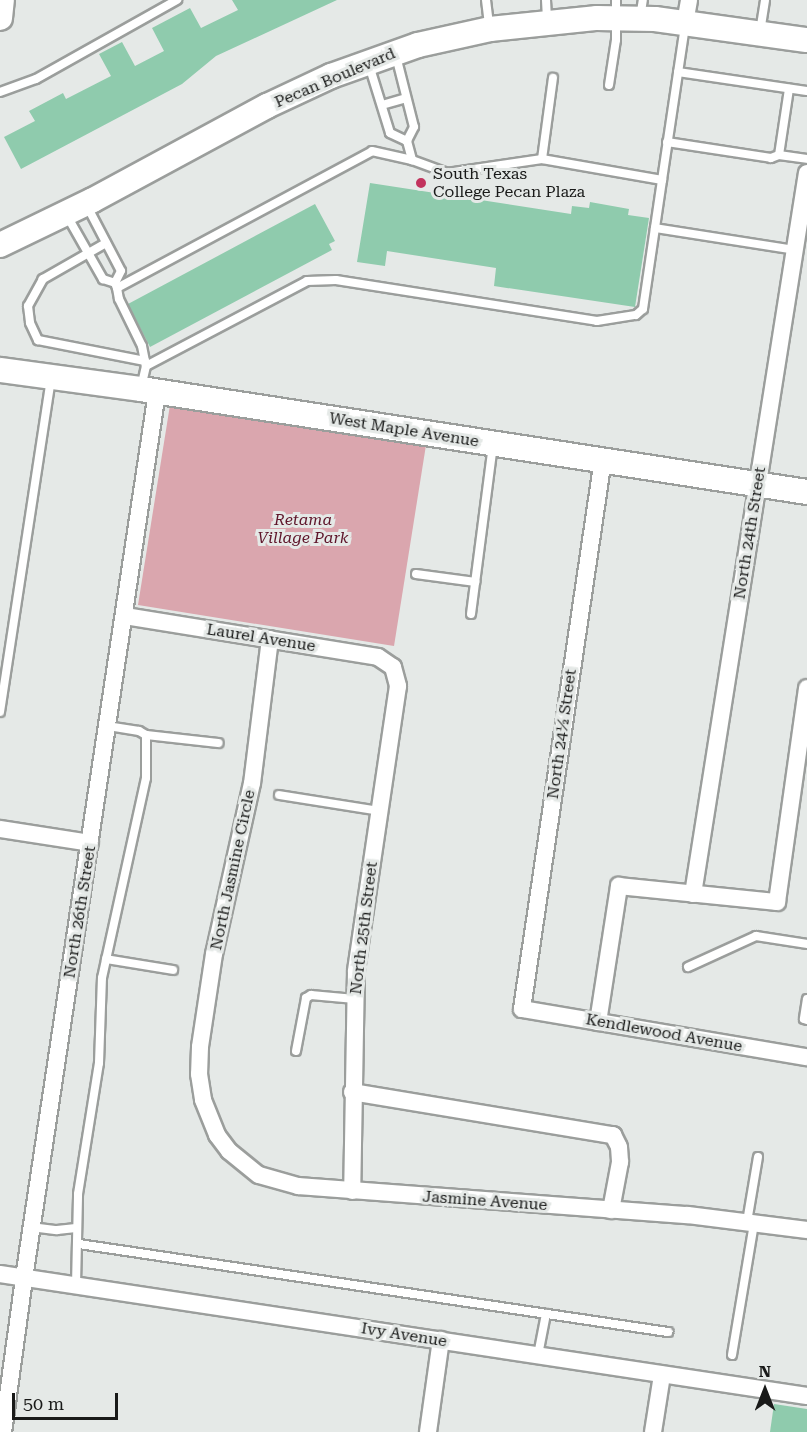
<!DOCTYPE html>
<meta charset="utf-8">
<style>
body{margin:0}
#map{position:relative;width:807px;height:1432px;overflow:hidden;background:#e5e9e7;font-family:"Roboto Serif",serif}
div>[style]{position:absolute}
.green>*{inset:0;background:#daa6ae}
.building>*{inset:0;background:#8fcbad}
.roads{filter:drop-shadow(2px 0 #9b9e9c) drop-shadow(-2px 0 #9b9e9c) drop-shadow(0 2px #9b9e9c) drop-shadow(0 -2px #9b9e9c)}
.lane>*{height:8px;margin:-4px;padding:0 4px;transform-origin:4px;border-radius:4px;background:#fff}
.street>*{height:16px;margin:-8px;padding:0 8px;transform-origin:8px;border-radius:8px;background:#fff}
.secondary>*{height:24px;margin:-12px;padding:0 12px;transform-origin:12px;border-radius:12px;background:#fff}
.dots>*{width:16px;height:16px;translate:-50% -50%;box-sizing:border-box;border:3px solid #e5e9e7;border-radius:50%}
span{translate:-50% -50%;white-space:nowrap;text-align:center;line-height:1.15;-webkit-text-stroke:6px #e5e9e7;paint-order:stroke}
.street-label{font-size:16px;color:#191a19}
.poi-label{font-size:16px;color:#191a19}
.left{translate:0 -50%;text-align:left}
.park-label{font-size:16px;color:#5e152a;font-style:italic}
.north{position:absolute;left:735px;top:1360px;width:60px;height:60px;-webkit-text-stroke:4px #e5e9e7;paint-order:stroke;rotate:0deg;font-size:16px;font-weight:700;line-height:24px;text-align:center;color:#191a19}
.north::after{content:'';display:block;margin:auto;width:21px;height:27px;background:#191a19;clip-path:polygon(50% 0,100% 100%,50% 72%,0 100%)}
.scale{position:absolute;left:12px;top:1393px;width:106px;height:27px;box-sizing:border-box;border:3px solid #191a19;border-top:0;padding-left:8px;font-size:18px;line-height:21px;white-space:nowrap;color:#191a19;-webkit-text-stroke:4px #e5e9e7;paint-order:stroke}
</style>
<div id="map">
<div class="green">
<div style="clip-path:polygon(170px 405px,426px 445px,394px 646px,138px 605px)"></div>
</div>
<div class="building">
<div style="clip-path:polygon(232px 0,337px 0,216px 56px,182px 84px,21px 169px,4px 137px,35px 121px,29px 111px,63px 93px,66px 99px,111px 76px,99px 54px,122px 42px,135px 66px,164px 51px,152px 28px,190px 8px,201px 28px,238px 10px)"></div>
<div style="clip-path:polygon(370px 183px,571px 214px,572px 206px,589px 208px,590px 202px,629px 209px,628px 215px,649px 218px,635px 307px,494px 286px,496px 268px,387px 251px,385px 266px,357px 262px)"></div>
<div style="clip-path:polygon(315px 204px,335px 241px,329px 244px,332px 250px,150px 347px,128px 304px)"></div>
<div style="clip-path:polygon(774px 1404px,807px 1409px,807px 1432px,770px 1432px)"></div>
</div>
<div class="roads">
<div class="lane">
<div style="left:486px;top:0;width:26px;rotate:83deg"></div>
<div style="left:546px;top:0;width:21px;rotate:87deg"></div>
<div style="left:640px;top:18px;width:18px;rotate:-81deg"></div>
<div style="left:760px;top:32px;width:32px;rotate:-81deg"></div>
<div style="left:396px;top:56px;width:73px;rotate:75.8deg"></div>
<div style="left:414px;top:127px;width:16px;rotate:117deg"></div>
<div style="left:407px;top:141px;width:20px;rotate:75deg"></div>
<div style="left:369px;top:65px;width:71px;rotate:72.8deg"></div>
<div style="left:390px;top:133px;width:19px;rotate:25deg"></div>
<div style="left:678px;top:72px;width:130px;rotate:8.4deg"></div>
<div style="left:609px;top:85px;width:46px;rotate:-81.2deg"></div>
<div style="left:616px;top:40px;width:40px;rotate:-90deg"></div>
<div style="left:0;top:92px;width:38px;rotate:-20deg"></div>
<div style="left:36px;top:79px;width:162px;rotate:-29.3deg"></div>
<div style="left:382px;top:105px;width:25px;rotate:-16deg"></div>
<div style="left:667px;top:142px;width:105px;rotate:8.7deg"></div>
<div style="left:771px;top:158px;width:9px;rotate:-21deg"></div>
<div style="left:779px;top:155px;width:28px;rotate:8deg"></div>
<div style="left:779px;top:155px;width:67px;rotate:-81.4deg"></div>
<div style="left:542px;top:159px;width:82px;rotate:-82.3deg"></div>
<div style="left:87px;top:206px;width:73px;rotate:62.4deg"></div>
<div style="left:121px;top:271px;width:13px;rotate:117deg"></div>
<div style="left:66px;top:214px;width:75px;rotate:60.4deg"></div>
<div style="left:103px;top:279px;width:13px;rotate:18deg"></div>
<div style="left:115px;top:283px;width:5px;rotate:68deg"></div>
<div style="left:117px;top:288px;width:11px;rotate:80deg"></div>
<div style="left:119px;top:299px;width:52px;rotate:63.9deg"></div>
<div style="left:142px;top:346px;width:20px;rotate:79deg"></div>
<div style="left:146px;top:366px;width:23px;rotate:103deg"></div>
<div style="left:655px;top:228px;width:142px;rotate:8.9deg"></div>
<div style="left:106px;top:243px;width:73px;rotate:150.3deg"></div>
<div style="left:43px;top:279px;width:31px;rotate:119deg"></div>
<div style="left:28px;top:306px;width:17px;rotate:83deg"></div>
<div style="left:30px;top:323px;width:19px;rotate:65deg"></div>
<div style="left:38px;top:340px;width:109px;rotate:11.1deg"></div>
<div style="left:117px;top:288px;width:289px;rotate:-28.2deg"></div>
<div style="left:372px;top:151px;width:41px;rotate:12.7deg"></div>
<div style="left:412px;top:160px;width:37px;rotate:20deg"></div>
<div style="left:447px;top:173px;width:96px;rotate:-8.4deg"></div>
<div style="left:542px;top:159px;width:122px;rotate:9.9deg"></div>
<div style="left:662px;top:180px;width:156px;rotate:-81.5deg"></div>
<div style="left:146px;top:366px;width:182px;rotate:-27.8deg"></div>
<div style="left:307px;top:281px;width:29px;rotate:-2deg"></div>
<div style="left:336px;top:280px;width:264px;rotate:8.9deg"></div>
<div style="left:597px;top:321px;width:39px;rotate:-9deg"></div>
<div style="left:636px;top:315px;width:9px;rotate:-41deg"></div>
<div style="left:643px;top:309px;width:130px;rotate:-81.6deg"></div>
<div style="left:416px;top:574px;width:60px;rotate:7.7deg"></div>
<div style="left:471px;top:614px;width:171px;rotate:-82.6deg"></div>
<div style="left:0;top:712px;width:338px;rotate:-81.3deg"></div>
<div style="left:146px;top:735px;width:73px;rotate:6.3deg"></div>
<div style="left:279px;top:795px;width:102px;rotate:9deg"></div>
<div style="left:106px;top:959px;width:68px;rotate:9.3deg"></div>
<div style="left:688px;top:967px;width:75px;rotate:-24.5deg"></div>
<div style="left:756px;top:936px;width:52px;rotate:8.9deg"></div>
<div style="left:807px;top:999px;width:20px;rotate:99deg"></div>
<div style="left:804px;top:1019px;width:3px;rotate:18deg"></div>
<div style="left:296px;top:1051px;width:54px;rotate:-79.3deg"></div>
<div style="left:306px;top:998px;width:6px;rotate:-31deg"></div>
<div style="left:311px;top:995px;width:44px;rotate:5.2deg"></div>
<div style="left:747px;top:1222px;width:66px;rotate:-80.4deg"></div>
<div style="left:31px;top:1227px;width:26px;rotate:7deg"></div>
<div style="left:57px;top:1230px;width:19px;rotate:-6deg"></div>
<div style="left:79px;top:1244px;width:596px;rotate:8.5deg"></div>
<div style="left:76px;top:1285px;width:91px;rotate:-88.7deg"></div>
<div style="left:78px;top:1194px;width:133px;rotate:-80.9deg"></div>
<div style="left:99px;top:1063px;width:85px;rotate:-88deg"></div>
<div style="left:102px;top:978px;width:205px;rotate:-77.6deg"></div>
<div style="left:146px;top:778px;width:43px;rotate:-90deg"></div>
<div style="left:146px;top:735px;width:8px;rotate:-150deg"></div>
<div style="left:139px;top:731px;width:31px;rotate:-171deg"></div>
<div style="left:538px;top:1355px;width:42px;rotate:-79deg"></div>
<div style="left:732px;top:1355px;width:134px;rotate:-80.5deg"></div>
</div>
<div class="street">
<div style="left:685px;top:23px;width:23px;rotate:-80deg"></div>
<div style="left:603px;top:459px;width:556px;rotate:98.38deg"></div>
<div style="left:522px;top:1009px;width:289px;rotate:9.6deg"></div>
<div style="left:125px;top:616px;width:256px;rotate:9.2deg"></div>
<div style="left:378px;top:657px;width:18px;rotate:34deg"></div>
<div style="left:393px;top:667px;width:20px;rotate:75deg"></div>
<div style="left:398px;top:686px;width:289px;rotate:98.4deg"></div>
<div style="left:356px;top:972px;width:219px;rotate:91deg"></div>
<div style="left:270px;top:639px;width:145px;rotate:97.1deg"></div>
<div style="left:252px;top:783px;width:175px;rotate:102.5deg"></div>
<div style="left:214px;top:954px;width:94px;rotate:98.6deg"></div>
<div style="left:200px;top:1047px;width:27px;rotate:92deg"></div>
<div style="left:199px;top:1074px;width:26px;rotate:81deg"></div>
<div style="left:203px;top:1100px;width:38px;rotate:68deg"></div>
<div style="left:217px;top:1135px;width:20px;rotate:53deg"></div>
<div style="left:229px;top:1151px;width:38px;rotate:39deg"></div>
<div style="left:259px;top:1175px;width:41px;rotate:15.8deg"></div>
<div style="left:298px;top:1186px;width:391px;rotate:4.3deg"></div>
<div style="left:688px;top:1215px;width:120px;rotate:7.2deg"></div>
<div style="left:0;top:829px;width:91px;rotate:8.8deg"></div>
<div style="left:693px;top:894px;width:730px;rotate:-81.02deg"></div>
<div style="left:598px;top:1022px;width:138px;rotate:-81.2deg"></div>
<div style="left:619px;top:886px;width:159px;rotate:5.8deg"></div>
<div style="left:777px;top:902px;width:216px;rotate:-82deg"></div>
<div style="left:352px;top:1092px;width:265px;rotate:9.4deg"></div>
<div style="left:613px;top:1135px;width:13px;rotate:63deg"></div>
<div style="left:619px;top:1147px;width:15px;rotate:86deg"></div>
<div style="left:620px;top:1162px;width:49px;rotate:100.6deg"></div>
<div style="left:0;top:1274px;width:816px;rotate:8.6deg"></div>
<div style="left:3px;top:1432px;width:155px;rotate:-82.2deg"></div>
<div style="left:24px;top:1278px;width:896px;rotate:-81.46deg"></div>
<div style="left:428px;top:1432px;width:93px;rotate:-82deg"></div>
<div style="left:653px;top:1432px;width:58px;rotate:-81deg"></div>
</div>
<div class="secondary">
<div style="left:0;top:18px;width:18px;rotate:-84deg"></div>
<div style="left:0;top:245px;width:103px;rotate:-25.8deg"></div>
<div style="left:93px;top:200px;width:198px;rotate:-28.4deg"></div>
<div style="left:267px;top:106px;width:71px;rotate:-25.1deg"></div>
<div style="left:331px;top:76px;width:92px;rotate:-19.6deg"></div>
<div style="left:418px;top:45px;width:74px;rotate:-12.5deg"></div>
<div style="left:490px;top:29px;width:108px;rotate:-5.9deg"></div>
<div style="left:597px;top:18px;width:58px;rotate:1deg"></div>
<div style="left:655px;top:19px;width:153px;rotate:7.9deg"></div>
<div style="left:0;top:370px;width:142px;rotate:7.7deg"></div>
<div style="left:141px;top:389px;width:674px;rotate:8.79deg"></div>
</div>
</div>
<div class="dots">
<div style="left:421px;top:183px;background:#c2335d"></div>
</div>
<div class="street-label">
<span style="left:335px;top:78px;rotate:-23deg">Pecan Boulevard</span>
<span style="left:404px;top:430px;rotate:9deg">West Maple Avenue</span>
<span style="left:750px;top:533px;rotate:-81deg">North 24th Street</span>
<span style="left:261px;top:638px;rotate:9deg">Laurel Avenue</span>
<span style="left:562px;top:734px;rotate:-82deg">North 24½ Street</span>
<span style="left:233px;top:870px;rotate:-78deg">North Jasmine Circle</span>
<span style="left:80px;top:912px;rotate:-81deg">North 26th Street</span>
<span style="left:364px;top:928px;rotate:-83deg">North 25th Street</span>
<span style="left:664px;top:1033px;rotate:10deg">Kendlewood Avenue</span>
<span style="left:485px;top:1201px;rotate:4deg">Jasmine Avenue</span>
<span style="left:404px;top:1335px;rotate:9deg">Ivy Avenue</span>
</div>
<div class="poi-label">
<span class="left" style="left:433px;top:183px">South Texas<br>College Pecan Plaza</span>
</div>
<div class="park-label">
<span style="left:303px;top:529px">Retama<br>Village Park</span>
</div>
<div class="north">N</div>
<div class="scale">50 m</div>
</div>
